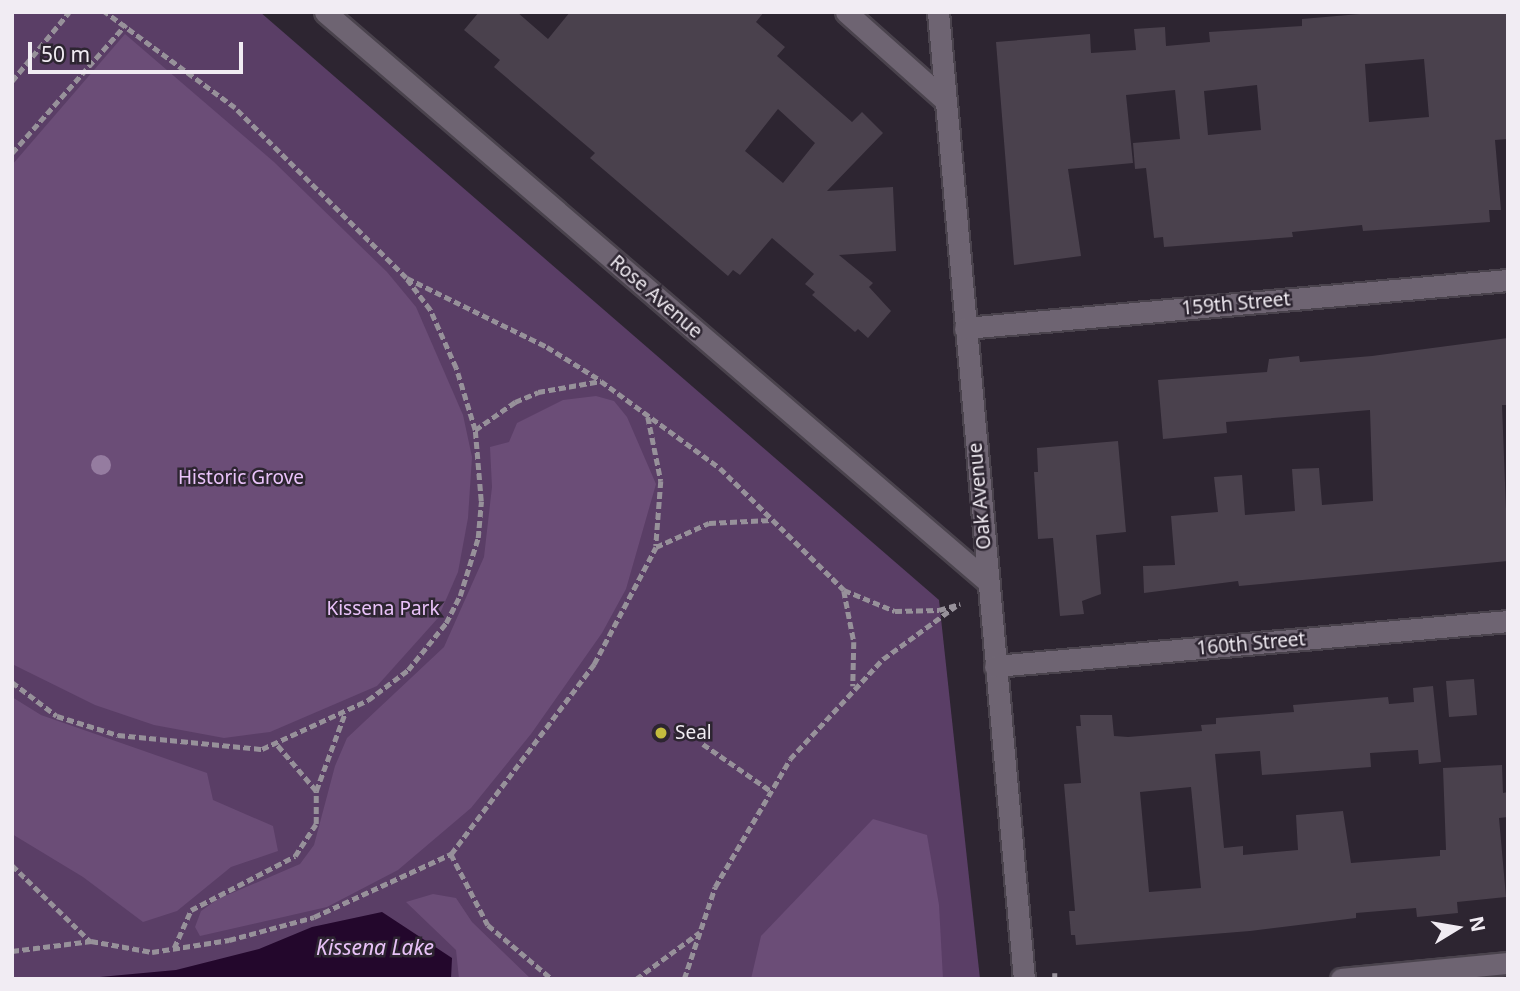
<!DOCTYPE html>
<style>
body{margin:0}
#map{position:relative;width:1520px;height:991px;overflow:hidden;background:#2d2531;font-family:"Noto Sans",sans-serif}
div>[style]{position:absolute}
.green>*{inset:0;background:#5a3e66}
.forest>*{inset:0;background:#6b4d77}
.water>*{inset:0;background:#23072c}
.building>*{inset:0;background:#4a414d}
.path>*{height:4.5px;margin-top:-2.25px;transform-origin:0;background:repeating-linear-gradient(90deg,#97919a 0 7px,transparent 0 10.5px)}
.roads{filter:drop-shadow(2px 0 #4a434d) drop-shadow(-2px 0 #4a434d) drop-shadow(0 2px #4a434d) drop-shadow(0 -2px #4a434d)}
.minor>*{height:21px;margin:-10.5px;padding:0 10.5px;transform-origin:10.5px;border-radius:10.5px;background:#6e6472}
.trees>*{width:20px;height:20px;margin:-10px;border-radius:50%;background:#957ca0}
.dots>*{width:19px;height:19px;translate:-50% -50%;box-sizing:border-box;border:4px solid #2d2531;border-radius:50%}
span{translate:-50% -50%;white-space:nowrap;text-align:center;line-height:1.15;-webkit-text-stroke:5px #2d2531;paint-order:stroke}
.street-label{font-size:19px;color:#f1ecf3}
.park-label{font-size:19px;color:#eac3fa}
.poi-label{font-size:19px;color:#f1ecf3}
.left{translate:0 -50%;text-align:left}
.water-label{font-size:21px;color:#e8c2f8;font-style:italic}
.frame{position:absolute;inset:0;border:14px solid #f1ecf3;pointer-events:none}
.north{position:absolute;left:1422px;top:893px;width:70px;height:70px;-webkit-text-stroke:5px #2d2531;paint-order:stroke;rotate:79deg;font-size:19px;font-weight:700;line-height:28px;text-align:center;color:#f1ecf3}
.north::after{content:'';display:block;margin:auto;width:24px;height:32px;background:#f1ecf3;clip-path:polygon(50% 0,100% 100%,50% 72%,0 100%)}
.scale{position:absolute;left:28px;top:42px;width:215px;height:32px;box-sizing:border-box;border:4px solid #f1ecf3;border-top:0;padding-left:9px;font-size:21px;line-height:24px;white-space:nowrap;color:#f1ecf3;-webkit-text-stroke:5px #2d2531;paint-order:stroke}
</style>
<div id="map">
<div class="green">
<div style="clip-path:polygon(12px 12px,260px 12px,939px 600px,980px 979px,12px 979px)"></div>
</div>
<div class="forest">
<div style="clip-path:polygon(125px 34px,274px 162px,387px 272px,416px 307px,463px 415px,472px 457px,468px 518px,458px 572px,438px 618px,377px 686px,270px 732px,224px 738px,154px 725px,95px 705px,12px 664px,12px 165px)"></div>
<div style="clip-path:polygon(596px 396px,614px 401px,627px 417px,656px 484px,626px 589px,602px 633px,531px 734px,471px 808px,398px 870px,327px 907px,200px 936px,195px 927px,201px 911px,218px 899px,300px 864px,314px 845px,335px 766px,347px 738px,444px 647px,484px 557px,492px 487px,490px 447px,509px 442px,517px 423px,563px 400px)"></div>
<div style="clip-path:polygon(12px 697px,41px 715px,207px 773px,213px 800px,273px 826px,278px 851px,231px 867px,177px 911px,143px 922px,83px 877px,12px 834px)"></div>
<div style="clip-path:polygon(873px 819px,927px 835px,939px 905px,943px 979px,751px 979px,761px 936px)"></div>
<div style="clip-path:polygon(433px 894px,456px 898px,472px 922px,531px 979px,459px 979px,456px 950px,406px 902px)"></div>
</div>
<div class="water">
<div style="clip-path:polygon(382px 912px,452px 958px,451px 979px,78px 979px,176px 970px,259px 949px,312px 927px)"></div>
</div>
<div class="building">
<div style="clip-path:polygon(evenodd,479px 12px,517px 12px,548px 39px,570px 12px,764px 12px,756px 22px,785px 47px,777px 56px,852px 122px,862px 112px,883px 133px,827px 191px,893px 187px,896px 251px,839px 255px,873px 283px,869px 287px,891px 311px,868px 338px,858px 329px,855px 332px,812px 295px,815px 292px,805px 284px,814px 274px,772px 238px,740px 275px,733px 270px,728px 276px,590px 158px,595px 153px,494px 67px,500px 60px,464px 30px,479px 12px,778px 109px,815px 143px,783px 183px,745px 151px,778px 109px)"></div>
<div style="clip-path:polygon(evenodd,1383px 12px,1508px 12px,1508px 139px,1495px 140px,1501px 210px,1489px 210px,1490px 222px,1363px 231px,1362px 225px,1292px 232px,1293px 237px,1164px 247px,1163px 237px,1154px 238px,1146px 168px,1135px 169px,1133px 143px,1180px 139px,1175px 90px,1126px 95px,1133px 163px,1068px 169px,1081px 256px,1014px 265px,996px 42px,1090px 34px,1091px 53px,1136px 50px,1134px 29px,1165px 27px,1166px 46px,1210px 42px,1209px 32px,1302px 26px,1302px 19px,1383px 12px,1424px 59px,1429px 117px,1369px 122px,1365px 64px,1424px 59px,1383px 12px,1257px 85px,1261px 130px,1208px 135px,1204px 91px,1257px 85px)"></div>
<div style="clip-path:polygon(1508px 338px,1508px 405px,1502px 405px,1508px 561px,1239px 586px,1238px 581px,1144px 593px,1143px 566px,1175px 565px,1171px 516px,1218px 512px,1214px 477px,1242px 475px,1245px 515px,1295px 511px,1292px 469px,1319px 468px,1322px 505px,1373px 501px,1370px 410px,1226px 422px,1227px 433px,1163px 439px,1158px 380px,1267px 372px,1269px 359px,1299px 356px,1300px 362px,1372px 356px)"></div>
<div style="clip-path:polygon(1118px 441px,1126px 532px,1096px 535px,1101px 594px,1082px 601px,1084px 614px,1060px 616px,1053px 538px,1038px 539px,1034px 472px,1038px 472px,1037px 448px)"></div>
<div style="clip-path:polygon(1474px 679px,1477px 715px,1449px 717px,1446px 681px)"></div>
<div style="clip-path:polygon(evenodd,1433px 686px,1441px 762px,1419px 764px,1418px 750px,1370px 753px,1371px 767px,1262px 775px,1260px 751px,1215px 754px,1224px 848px,1243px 846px,1243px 855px,1298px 850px,1296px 815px,1343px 811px,1351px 863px,1440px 856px,1440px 850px,1446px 850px,1443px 768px,1502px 765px,1503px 793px,1508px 792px,1508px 817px,1499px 818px,1506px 897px,1457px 902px,1458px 913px,1417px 917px,1416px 908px,1356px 913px,1356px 918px,1250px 931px,1076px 945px,1075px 935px,1071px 935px,1069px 911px,1075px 911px,1064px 784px,1081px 783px,1076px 726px,1081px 726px,1080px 715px,1112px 715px,1114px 736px,1128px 737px,1202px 731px,1201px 725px,1216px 724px,1216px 718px,1294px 712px,1293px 705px,1388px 697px,1389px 704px,1414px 702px,1413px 688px,1433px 686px,1191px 787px,1201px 888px,1149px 892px,1140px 792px,1191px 787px)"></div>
</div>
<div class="path">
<div style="left:12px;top:81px;width:89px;rotate:-50.4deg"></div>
<div style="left:12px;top:153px;width:172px;rotate:-48.5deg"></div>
<div style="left:407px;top:278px;width:156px;rotate:26.2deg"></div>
<div style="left:547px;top:347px;width:62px;rotate:31.9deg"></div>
<div style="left:648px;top:417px;width:65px;rotate:78.5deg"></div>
<div style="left:661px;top:481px;width:65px;rotate:94.4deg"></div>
<div style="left:475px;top:430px;width:49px;rotate:-35deg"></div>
<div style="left:515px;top:402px;width:25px;rotate:-23deg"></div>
<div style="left:538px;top:392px;width:64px;rotate:-9.9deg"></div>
<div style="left:601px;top:381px;width:147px;rotate:36.2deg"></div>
<div style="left:720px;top:468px;width:174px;rotate:44.5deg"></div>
<div style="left:844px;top:590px;width:55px;rotate:22.4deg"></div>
<div style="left:895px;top:611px;width:44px;rotate:-1.3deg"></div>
<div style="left:939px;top:610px;width:22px;rotate:-16deg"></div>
<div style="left:844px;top:591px;width:52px;rotate:78.9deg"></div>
<div style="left:854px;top:642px;width:44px;rotate:91.3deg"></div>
<div style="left:12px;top:682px;width:56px;rotate:37.1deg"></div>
<div style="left:57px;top:716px;width:64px;rotate:17.3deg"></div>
<div style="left:118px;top:735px;width:145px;rotate:5.6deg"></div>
<div style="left:262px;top:749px;width:117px;rotate:-24.8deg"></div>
<div style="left:368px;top:700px;width:50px;rotate:-36.9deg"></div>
<div style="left:408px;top:670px;width:60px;rotate:-51deg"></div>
<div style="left:446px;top:623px;width:30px;rotate:-63deg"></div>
<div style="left:460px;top:596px;width:61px;rotate:-72.8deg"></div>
<div style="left:478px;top:538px;width:37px;rotate:-85deg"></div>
<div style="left:481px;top:501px;width:71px;rotate:-94.8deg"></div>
<div style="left:475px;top:430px;width:65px;rotate:-107deg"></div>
<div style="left:456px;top:368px;width:64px;rotate:-114.1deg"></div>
<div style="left:430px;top:310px;width:40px;rotate:-127deg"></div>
<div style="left:406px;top:278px;width:241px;rotate:-135.2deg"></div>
<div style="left:235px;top:108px;width:162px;rotate:-143.6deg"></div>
<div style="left:703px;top:744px;width:83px;rotate:34.7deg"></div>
<div style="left:316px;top:791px;width:83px;rotate:-69.6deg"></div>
<div style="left:451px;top:854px;width:238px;rotate:-53deg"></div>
<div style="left:594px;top:664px;width:132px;rotate:-62.1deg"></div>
<div style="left:656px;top:547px;width:58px;rotate:-24.4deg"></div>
<div style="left:709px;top:523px;width:62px;rotate:-2.8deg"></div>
<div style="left:12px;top:865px;width:109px;rotate:44.3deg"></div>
<div style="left:174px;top:948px;width:42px;rotate:-65.9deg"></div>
<div style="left:191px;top:910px;width:117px;rotate:-27.4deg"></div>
<div style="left:295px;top:856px;width:38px;rotate:-57deg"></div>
<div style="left:316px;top:824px;width:33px;rotate:-90deg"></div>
<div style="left:316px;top:791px;width:62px;rotate:-130.4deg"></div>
<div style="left:12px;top:951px;width:80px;rotate:-7.2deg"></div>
<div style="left:91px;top:941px;width:62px;rotate:10.2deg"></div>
<div style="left:152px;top:952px;width:78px;rotate:-8.9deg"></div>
<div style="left:229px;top:940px;width:88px;rotate:-15.1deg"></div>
<div style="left:314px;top:917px;width:151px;rotate:-24.7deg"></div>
<div style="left:451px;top:854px;width:80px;rotate:62.5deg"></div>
<div style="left:488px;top:925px;width:84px;rotate:40.2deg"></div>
<div style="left:1055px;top:973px;width:6px;rotate:90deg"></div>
<div style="left:636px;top:979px;width:79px;rotate:-36.3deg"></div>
<div style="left:684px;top:979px;width:97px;rotate:-71.4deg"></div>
<div style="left:715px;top:887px;width:148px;rotate:-59.6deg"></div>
<div style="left:790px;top:759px;width:137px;rotate:-47.1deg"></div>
<div style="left:883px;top:659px;width:90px;rotate:-36deg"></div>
</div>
<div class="roads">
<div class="minor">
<div style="left:325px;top:12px;width:873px;rotate:40.68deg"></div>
<div style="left:846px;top:12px;width:134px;rotate:41.7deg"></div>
<div style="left:938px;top:12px;width:971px;rotate:84.92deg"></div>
<div style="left:965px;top:328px;width:545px;rotate:-5.05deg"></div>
<div style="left:995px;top:666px;width:515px;rotate:-5.01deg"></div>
<div style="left:1341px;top:979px;width:168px;rotate:-5.5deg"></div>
</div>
</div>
<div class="trees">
<div style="left:101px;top:465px"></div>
</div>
<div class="dots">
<div style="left:661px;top:733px;background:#c4bc3e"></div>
</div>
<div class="street-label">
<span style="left:656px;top:297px;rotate:41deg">Rose Avenue</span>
<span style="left:1236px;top:304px;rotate:-5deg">159th Street</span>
<span style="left:980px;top:496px;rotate:-95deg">Oak Avenue</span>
<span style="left:1251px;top:644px;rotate:-5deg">160th Street</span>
</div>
<div class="park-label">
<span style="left:241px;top:478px">Historic Grove</span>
<span style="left:383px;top:609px">Kissena Park</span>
</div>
<div class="poi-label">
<span class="left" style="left:675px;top:733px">Seal</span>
</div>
<div class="water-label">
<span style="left:375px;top:947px">Kissena Lake</span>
</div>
<div class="frame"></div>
<div class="north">N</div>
<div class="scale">50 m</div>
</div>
